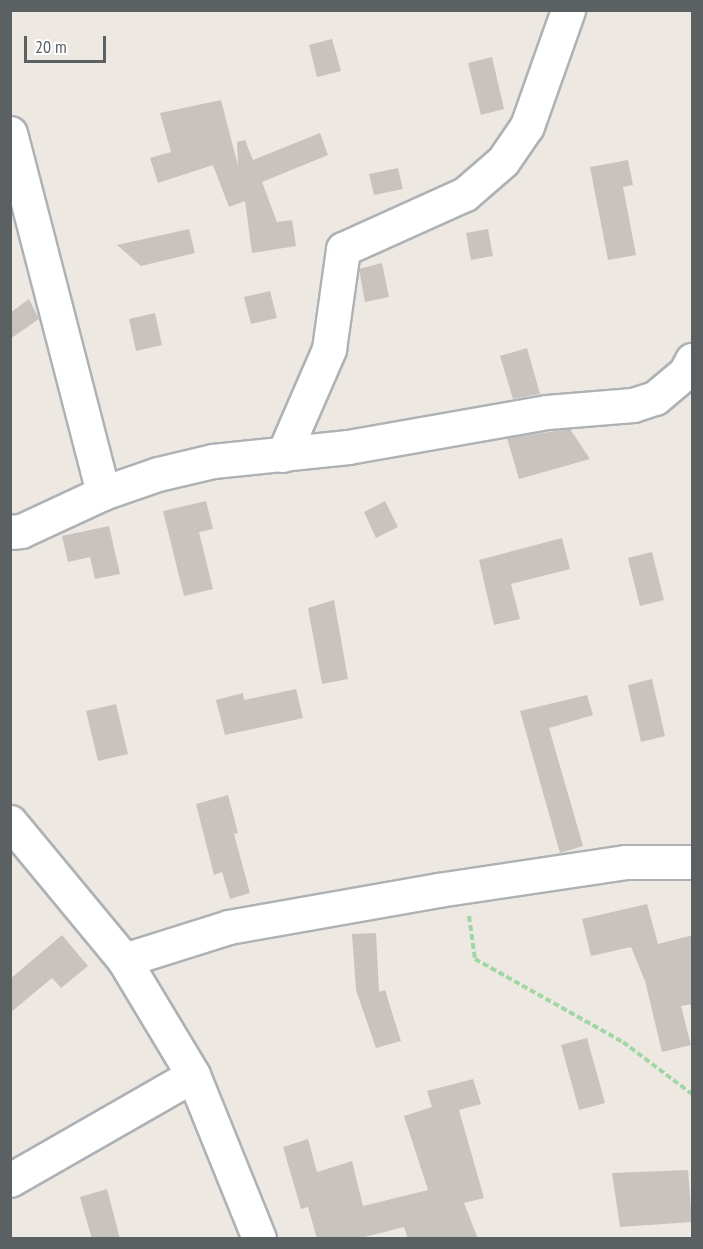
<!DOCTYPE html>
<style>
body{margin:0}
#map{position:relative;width:703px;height:1249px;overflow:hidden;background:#ede8e2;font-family:"PT Sans Narrow",sans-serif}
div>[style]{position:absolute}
.building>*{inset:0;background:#c8c3bf}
.path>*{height:4px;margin-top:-2px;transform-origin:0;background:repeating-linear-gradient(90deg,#a2d6a4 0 6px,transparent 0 9px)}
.roads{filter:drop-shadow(2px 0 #aeb2b5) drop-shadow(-2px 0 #aeb2b5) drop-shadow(0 2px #aeb2b5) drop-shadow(0 -2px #aeb2b5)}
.minor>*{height:33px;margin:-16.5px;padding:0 16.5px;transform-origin:16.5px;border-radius:16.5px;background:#fff}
span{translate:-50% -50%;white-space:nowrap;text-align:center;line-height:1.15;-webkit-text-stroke:4.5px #fff;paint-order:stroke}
.frame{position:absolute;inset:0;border:12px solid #5b6063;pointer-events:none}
.scale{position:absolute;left:24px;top:36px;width:82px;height:27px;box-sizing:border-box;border:3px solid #5b6063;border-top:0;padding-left:8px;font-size:18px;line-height:21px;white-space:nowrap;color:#5b6063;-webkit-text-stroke:4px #fff;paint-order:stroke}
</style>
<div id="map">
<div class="building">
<div style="clip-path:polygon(332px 39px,341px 71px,317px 77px,309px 45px)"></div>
<div style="clip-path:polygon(492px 57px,504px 109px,481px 115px,468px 63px)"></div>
<div style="clip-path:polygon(221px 100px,238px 166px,237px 142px,245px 140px,253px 160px,320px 133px,328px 155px,262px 182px,277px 222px,292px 220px,296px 246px,252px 253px,245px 201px,229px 207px,213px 165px,158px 183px,150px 158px,171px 152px,160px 113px)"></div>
<div style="clip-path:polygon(628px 160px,633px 185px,623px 187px,636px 255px,608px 260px,590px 167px)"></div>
<div style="clip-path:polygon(398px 168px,403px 189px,374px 195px,369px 174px)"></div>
<div style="clip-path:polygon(189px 229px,195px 253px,141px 266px,117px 245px)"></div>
<div style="clip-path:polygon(488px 229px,493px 256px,471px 260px,466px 233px)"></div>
<div style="clip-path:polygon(382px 263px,389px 297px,365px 302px,359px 269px)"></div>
<div style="clip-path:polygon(270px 291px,277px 318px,251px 324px,244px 297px)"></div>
<div style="clip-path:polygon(29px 299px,39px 319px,10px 339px,10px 313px)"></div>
<div style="clip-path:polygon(155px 313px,162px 345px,136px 351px,129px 319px)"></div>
<div style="clip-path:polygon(527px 348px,540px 394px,513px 399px,500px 356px)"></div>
<div style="clip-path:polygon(570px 429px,590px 459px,519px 479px,507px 438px)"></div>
<div style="clip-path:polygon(206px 501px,213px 529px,199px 532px,213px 589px,184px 596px,163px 511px)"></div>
<div style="clip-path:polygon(385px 501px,398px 527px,376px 538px,364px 512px)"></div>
<div style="clip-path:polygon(109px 526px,120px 574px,95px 579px,90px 557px,68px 562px,62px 536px)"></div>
<div style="clip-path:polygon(562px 538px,570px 569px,511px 584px,520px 619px,494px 625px,479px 560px)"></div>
<div style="clip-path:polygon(652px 552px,664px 600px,640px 606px,628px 558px)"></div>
<div style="clip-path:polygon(334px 600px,348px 679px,322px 684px,308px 608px)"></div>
<div style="clip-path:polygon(652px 679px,665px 736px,641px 742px,628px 685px)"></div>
<div style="clip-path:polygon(296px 689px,303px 718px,225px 735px,216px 700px,243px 693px,244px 700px)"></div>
<div style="clip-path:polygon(587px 695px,593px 715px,549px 728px,583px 846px,560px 853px,520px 711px)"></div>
<div style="clip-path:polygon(116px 704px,128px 754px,98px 761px,86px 711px)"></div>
<div style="clip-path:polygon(228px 795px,238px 833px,234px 834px,250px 893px,230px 899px,222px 872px,214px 875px,196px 804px)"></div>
<div style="clip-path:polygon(647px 904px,658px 944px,693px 935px,693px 1004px,681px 1006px,691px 1045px,662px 1052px,645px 981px,631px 947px,591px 956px,582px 919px)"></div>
<div style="clip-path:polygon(376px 933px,379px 992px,385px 990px,401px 1041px,376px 1048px,356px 990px,352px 934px)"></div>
<div style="clip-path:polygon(62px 935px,88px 966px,61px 988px,52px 978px,10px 1013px,10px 979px)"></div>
<div style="clip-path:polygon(587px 1038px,605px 1103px,579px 1110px,561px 1045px)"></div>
<div style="clip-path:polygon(473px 1079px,481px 1104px,459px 1110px,484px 1198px,464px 1203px,478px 1239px,408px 1239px,404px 1227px,357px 1239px,317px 1239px,308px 1207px,301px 1209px,283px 1147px,308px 1139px,317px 1172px,352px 1161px,363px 1206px,428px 1190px,404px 1116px,432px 1107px,427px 1091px)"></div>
<div style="clip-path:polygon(688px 1170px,692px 1222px,620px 1227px,612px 1173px)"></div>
<div style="clip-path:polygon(107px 1189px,120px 1239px,92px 1239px,80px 1197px)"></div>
</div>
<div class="path">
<div style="left:469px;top:916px;width:43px;rotate:82.1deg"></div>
<div style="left:475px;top:959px;width:170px;rotate:29.3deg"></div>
<div style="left:623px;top:1042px;width:86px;rotate:37deg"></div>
</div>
<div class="roads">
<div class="minor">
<div style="left:10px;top:133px;width:372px;rotate:75.5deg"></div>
<div style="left:103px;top:493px;width:90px;rotate:155.1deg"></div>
<div style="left:21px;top:531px;width:11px;rotate:175deg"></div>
<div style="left:283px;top:455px;width:116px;rotate:-66.5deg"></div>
<div style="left:329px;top:349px;width:101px;rotate:-82deg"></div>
<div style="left:343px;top:249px;width:134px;rotate:-24.3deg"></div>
<div style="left:465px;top:194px;width:50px;rotate:-41deg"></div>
<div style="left:503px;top:161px;width:42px;rotate:-55.6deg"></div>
<div style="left:527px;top:126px;width:123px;rotate:-70.5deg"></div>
<div style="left:103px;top:493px;width:58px;rotate:-19.1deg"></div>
<div style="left:158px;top:474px;width:57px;rotate:-13.3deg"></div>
<div style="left:213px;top:461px;width:136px;rotate:-5.9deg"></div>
<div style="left:348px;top:447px;width:202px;rotate:-10deg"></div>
<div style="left:547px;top:412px;width:86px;rotate:-4.7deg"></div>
<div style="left:633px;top:405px;width:23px;rotate:-18deg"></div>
<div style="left:655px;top:398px;width:39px;rotate:-40deg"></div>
<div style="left:685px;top:373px;width:15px;rotate:-62deg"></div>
<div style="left:10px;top:822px;width:179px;rotate:50.4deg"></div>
<div style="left:124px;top:960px;width:134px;rotate:59deg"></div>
<div style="left:193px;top:1075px;width:176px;rotate:68deg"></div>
<div style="left:124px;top:960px;width:110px;rotate:-17.4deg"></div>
<div style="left:229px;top:927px;width:212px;rotate:-10deg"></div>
<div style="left:438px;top:890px;width:189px;rotate:-8.5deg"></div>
<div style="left:625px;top:862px;width:67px"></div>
<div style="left:10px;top:1180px;width:211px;rotate:-29.8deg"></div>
</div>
</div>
<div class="frame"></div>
<div class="scale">20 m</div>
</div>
